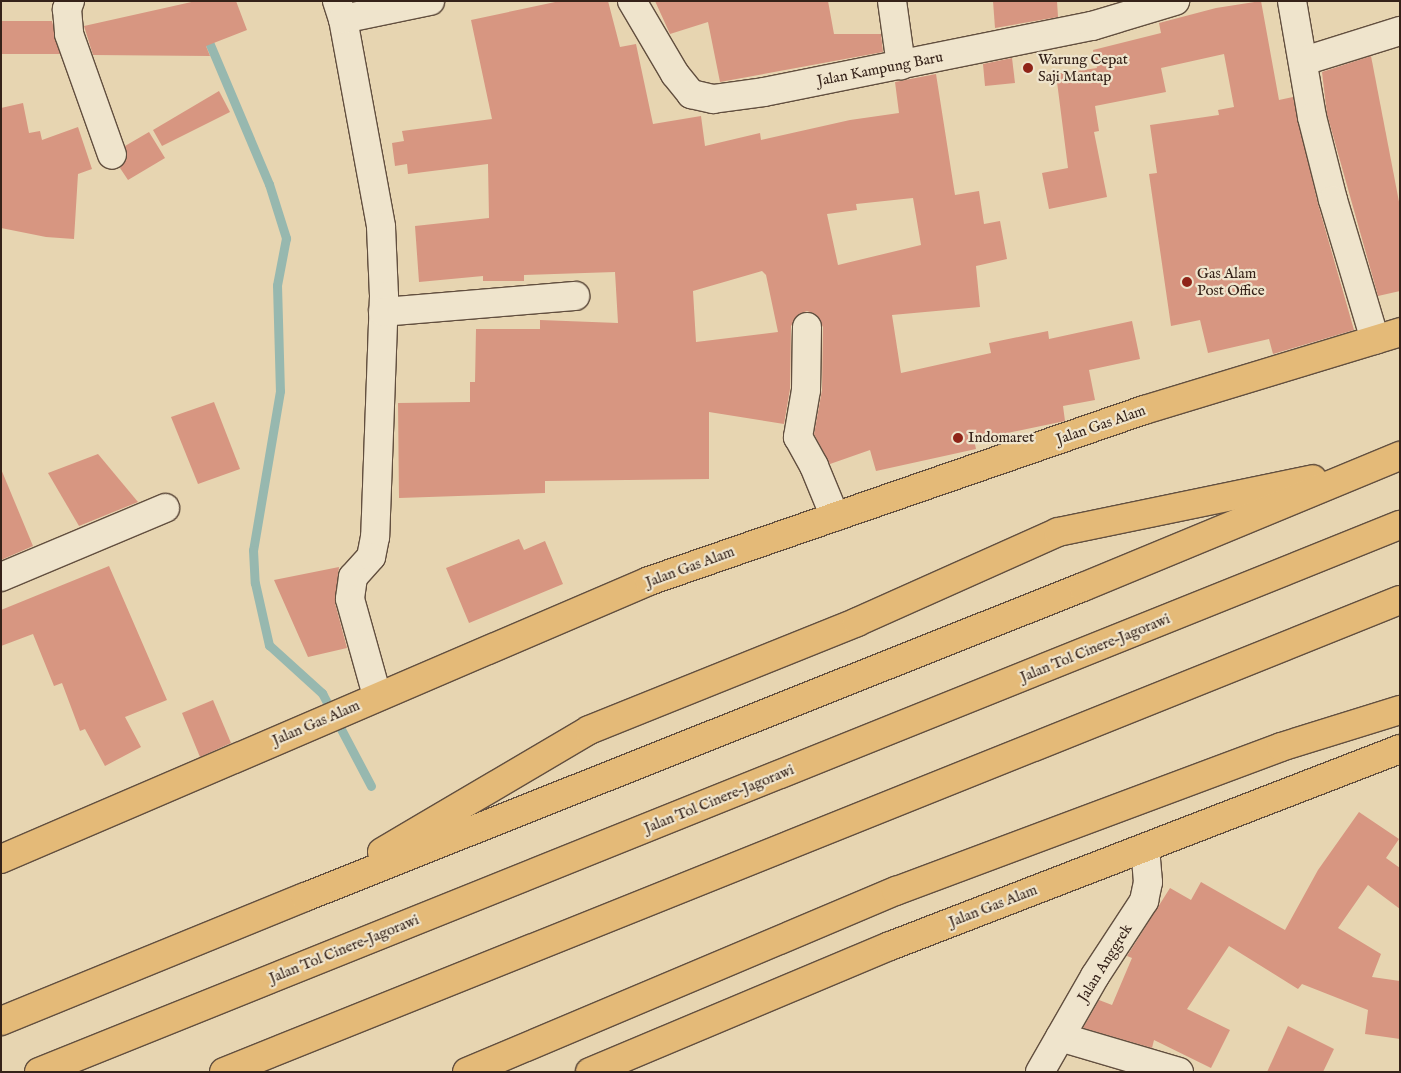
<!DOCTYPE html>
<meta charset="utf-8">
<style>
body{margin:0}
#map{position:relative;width:1401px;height:1073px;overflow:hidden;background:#e7d5b1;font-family:"IM FELL English",serif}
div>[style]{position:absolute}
.stream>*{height:9px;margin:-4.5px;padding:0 4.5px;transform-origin:4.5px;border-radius:4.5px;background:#97b8af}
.building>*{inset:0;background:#d79681}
.roads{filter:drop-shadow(1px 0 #624f3f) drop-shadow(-1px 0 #624f3f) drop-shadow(0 1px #624f3f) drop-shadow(0 -1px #624f3f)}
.minor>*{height:28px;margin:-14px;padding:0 14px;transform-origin:14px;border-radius:14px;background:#efe4cc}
.major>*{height:28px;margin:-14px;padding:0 14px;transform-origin:14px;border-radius:14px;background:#e4ba78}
.highway>*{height:28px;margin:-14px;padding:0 14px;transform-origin:14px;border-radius:14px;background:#e4ba78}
.dots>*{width:14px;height:14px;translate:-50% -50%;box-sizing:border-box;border:2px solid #efe4cc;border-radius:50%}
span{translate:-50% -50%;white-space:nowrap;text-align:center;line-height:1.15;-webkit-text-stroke:4.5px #efe4cc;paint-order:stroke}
.poi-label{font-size:15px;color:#352219}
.left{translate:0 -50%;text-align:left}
.street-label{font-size:15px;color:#352219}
.frame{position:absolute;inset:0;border:2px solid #352219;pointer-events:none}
</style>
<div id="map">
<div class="stream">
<div style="left:206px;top:35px;width:162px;rotate:67.1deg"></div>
<div style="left:269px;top:184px;width:57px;rotate:72.5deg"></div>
<div style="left:286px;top:238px;width:48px;rotate:100.8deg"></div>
<div style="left:277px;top:285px;width:106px;rotate:88.4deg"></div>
<div style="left:280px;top:391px;width:161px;rotate:99.6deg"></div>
<div style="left:253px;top:550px;width:33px;rotate:87deg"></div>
<div style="left:255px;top:583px;width:64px;rotate:77.3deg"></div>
<div style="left:269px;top:645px;width:72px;rotate:42.2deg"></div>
<div style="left:322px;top:693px;width:105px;rotate:62.2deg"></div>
</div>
<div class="building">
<div style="clip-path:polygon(196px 1px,236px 1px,247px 30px,206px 46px,210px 56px,93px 55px,84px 26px)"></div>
<div style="clip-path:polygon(evenodd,560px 1px,608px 1px,620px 47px,636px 44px,653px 124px,701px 116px,705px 146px,760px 133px,761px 140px,850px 120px,899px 113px,895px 82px,936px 74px,955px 195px,979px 191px,984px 224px,1000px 221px,1007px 259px,976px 266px,980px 307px,892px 315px,901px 373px,991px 353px,989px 343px,1048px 331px,1049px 339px,1132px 321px,1140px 359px,1089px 370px,1095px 400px,1063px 406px,1065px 421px,974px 440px,976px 449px,876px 471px,870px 450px,830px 464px,814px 434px,822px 390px,823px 327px,815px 314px,807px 311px,799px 314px,791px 326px,790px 389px,784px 424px,709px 412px,709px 479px,545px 481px,545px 493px,399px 498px,398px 403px,470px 402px,470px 382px,475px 382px,476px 329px,540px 329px,540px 320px,618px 323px,615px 272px,524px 275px,524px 281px,483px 281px,483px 276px,419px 282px,415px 226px,489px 218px,488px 164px,408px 174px,407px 164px,395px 166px,392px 143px,404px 141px,402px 131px,492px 119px,471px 20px,560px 1px,913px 198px,921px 245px,838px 265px,827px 214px,857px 210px,856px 204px,913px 198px,560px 1px,762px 271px,766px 275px,778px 332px,696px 342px,693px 291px,762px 271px)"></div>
<div style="clip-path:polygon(655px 1px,828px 1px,834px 34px,881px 34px,883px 52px,720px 82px,708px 22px,670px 34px)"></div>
<div style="clip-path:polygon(993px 1px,1057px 1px,1058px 17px,995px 28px)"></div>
<div style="clip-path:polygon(1261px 1px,1279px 100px,1293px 97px,1318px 204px,1354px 330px,1273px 354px,1269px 339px,1208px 353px,1200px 320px,1171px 326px,1149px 174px,1157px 173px,1150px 125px,1219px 115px,1218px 110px,1234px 107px,1224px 54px,1161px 68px,1166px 92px,1095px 106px,1099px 131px,1094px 132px,1107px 197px,1049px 209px,1042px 173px,1068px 168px,1056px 74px,1097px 68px,1093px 50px,1161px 33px,1159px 23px,1216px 8px)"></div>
<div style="clip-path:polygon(1px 21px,52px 21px,60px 54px,1px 54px)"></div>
<div style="clip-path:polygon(1371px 56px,1400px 207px,1400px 291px,1378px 296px,1327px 114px,1322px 72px)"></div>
<div style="clip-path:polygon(1012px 58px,1015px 83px,985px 86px,983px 64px)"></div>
<div style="clip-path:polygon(219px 91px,230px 112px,162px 146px,153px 130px)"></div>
<div style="clip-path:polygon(23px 103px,29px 133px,40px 131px,42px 140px,78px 127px,92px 169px,78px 174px,74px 239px,46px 237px,1px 228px,1px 108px)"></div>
<div style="clip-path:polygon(149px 132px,165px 158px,128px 180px,120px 168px,127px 158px,125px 146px)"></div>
<div style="clip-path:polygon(214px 402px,240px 469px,198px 484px,171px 417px)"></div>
<div style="clip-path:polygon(98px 454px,138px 502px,79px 526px,48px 473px)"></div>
<div style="clip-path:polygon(1px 469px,33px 546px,1px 560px)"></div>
<div style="clip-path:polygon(519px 539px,524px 550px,545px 541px,563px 584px,469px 623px,446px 568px)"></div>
<div style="clip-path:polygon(109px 566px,167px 700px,125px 717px,141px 747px,105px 766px,85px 729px,80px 731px,62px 683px,54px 686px,33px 634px,1px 646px,1px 610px)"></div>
<div style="clip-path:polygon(339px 567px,335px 603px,347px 648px,308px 657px,274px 580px)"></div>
<div style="clip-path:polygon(213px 700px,231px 743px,200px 757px,182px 713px)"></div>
<div style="clip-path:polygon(1359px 812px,1399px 839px,1386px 858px,1400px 868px,1400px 909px,1368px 885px,1338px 928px,1381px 954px,1372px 977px,1400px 981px,1400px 1039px,1365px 1034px,1368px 1010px,1302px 984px,1298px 989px,1229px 946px,1187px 1009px,1230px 1030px,1211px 1068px,1154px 1040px,1152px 1048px,1083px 1028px,1099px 1000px,1112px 1005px,1132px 958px,1127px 956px,1170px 888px,1191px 900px,1201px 882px,1285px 930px,1318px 870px)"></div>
<div style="clip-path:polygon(1288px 1026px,1334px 1049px,1323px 1072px,1267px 1072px)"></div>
</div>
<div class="roads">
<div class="minor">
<div style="left:70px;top:1px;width:9px;rotate:111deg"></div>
<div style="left:67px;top:9px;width:25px;rotate:85deg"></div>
<div style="left:69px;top:34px;width:128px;rotate:70.4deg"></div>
<div style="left:337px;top:1px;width:19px;rotate:72deg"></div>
<div style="left:343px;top:19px;width:211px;rotate:79.6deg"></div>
<div style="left:381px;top:227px;width:69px;rotate:87.5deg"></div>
<div style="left:384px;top:296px;width:241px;rotate:92.1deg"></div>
<div style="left:375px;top:537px;width:20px;rotate:101deg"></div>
<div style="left:371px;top:557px;width:27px;rotate:132deg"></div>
<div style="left:353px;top:577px;width:22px;rotate:98deg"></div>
<div style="left:350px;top:599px;width:101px;rotate:74.4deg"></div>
<div style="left:632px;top:1px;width:85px;rotate:59.5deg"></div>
<div style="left:675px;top:74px;width:26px;rotate:51deg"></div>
<div style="left:691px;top:94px;width:23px;rotate:13deg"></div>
<div style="left:713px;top:99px;width:51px;rotate:-7.8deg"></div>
<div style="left:764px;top:92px;width:335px;rotate:-11.4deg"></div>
<div style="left:1092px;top:26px;width:87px;rotate:-16.8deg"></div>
<div style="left:892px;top:1px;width:65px;rotate:82deg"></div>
<div style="left:1292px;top:1px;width:118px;rotate:80.2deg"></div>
<div style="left:1312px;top:117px;width:86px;rotate:75.8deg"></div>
<div style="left:1333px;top:200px;width:146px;rotate:73.3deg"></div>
<div style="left:343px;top:19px;width:89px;rotate:-11.7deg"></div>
<div style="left:1304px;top:61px;width:101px;rotate:-17.4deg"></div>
<div style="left:383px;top:312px;width:193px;rotate:-4.8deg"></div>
<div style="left:807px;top:327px;width:63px;rotate:90.9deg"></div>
<div style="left:806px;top:390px;width:48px;rotate:99.7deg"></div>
<div style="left:798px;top:437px;width:33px;rotate:61deg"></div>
<div style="left:814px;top:466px;width:55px;rotate:67.6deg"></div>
<div style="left:1px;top:577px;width:178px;rotate:-22.8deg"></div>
<div style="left:1060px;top:1037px;width:124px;rotate:16.4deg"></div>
<div style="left:1040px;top:1072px;width:111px;rotate:-60.2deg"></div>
<div style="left:1095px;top:976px;width:90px;rotate:-56.8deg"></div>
<div style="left:1144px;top:901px;width:19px;rotate:-78deg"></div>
<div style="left:1148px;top:882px;width:34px;rotate:-95deg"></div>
</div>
<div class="major">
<div style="left:1px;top:859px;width:705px;rotate:-23.22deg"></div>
<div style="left:649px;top:581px;width:524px;rotate:-19.06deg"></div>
<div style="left:1144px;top:410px;width:268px;rotate:-16.9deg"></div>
<div style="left:590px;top:1072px;width:325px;rotate:-22.8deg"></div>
<div style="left:890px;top:946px;width:547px;rotate:-21.12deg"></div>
</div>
<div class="highway">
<div style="left:382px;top:852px;width:240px;rotate:-30.5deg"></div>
<div style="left:589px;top:730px;width:289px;rotate:-21.9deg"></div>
<div style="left:857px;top:622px;width:220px;rotate:-24.1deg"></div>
<div style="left:1058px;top:532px;width:260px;rotate:-11.7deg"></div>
<div style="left:1px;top:1021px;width:328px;rotate:-22.2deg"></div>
<div style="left:305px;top:897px;width:837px;rotate:-21.73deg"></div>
<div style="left:1083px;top:587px;width:343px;rotate:-22.5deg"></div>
<div style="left:39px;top:1072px;width:1467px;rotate:-21.9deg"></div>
<div style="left:224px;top:1072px;width:1267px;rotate:-21.87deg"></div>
<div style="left:467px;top:1072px;width:466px;rotate:-22.9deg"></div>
<div style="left:896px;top:891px;width:411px;rotate:-20.5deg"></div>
<div style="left:1281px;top:747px;width:125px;rotate:-17.3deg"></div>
</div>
</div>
<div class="dots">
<div style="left:1028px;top:68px;background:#8f2418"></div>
<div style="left:1187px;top:282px;background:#8f2418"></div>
<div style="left:958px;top:438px;background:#8f2418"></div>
</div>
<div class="poi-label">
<span class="left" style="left:1038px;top:68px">Warung Cepat<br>Saji Mantap</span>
<span class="left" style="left:1197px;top:282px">Gas Alam<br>Post Office</span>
<span class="left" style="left:968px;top:438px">Indomaret</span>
</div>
<div class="street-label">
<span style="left:880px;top:69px;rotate:-11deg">Jalan Kampung Baru</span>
<span style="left:1101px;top:425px;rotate:-19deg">Jalan Gas Alam</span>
<span style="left:690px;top:567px;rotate:-20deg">Jalan Gas Alam</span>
<span style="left:1095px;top:648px;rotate:-22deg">Jalan Tol Cinere–Jagorawi</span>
<span style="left:316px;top:723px;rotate:-23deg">Jalan Gas Alam</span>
<span style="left:719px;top:799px;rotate:-22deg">Jalan Tol Cinere–Jagorawi</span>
<span style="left:993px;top:906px;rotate:-21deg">Jalan Gas Alam</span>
<span style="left:344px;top:949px;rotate:-22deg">Jalan Tol Cinere–Jagorawi</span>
<span style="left:1105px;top:963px;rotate:-58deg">Jalan Anggrek</span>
</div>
<div class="frame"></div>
</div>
